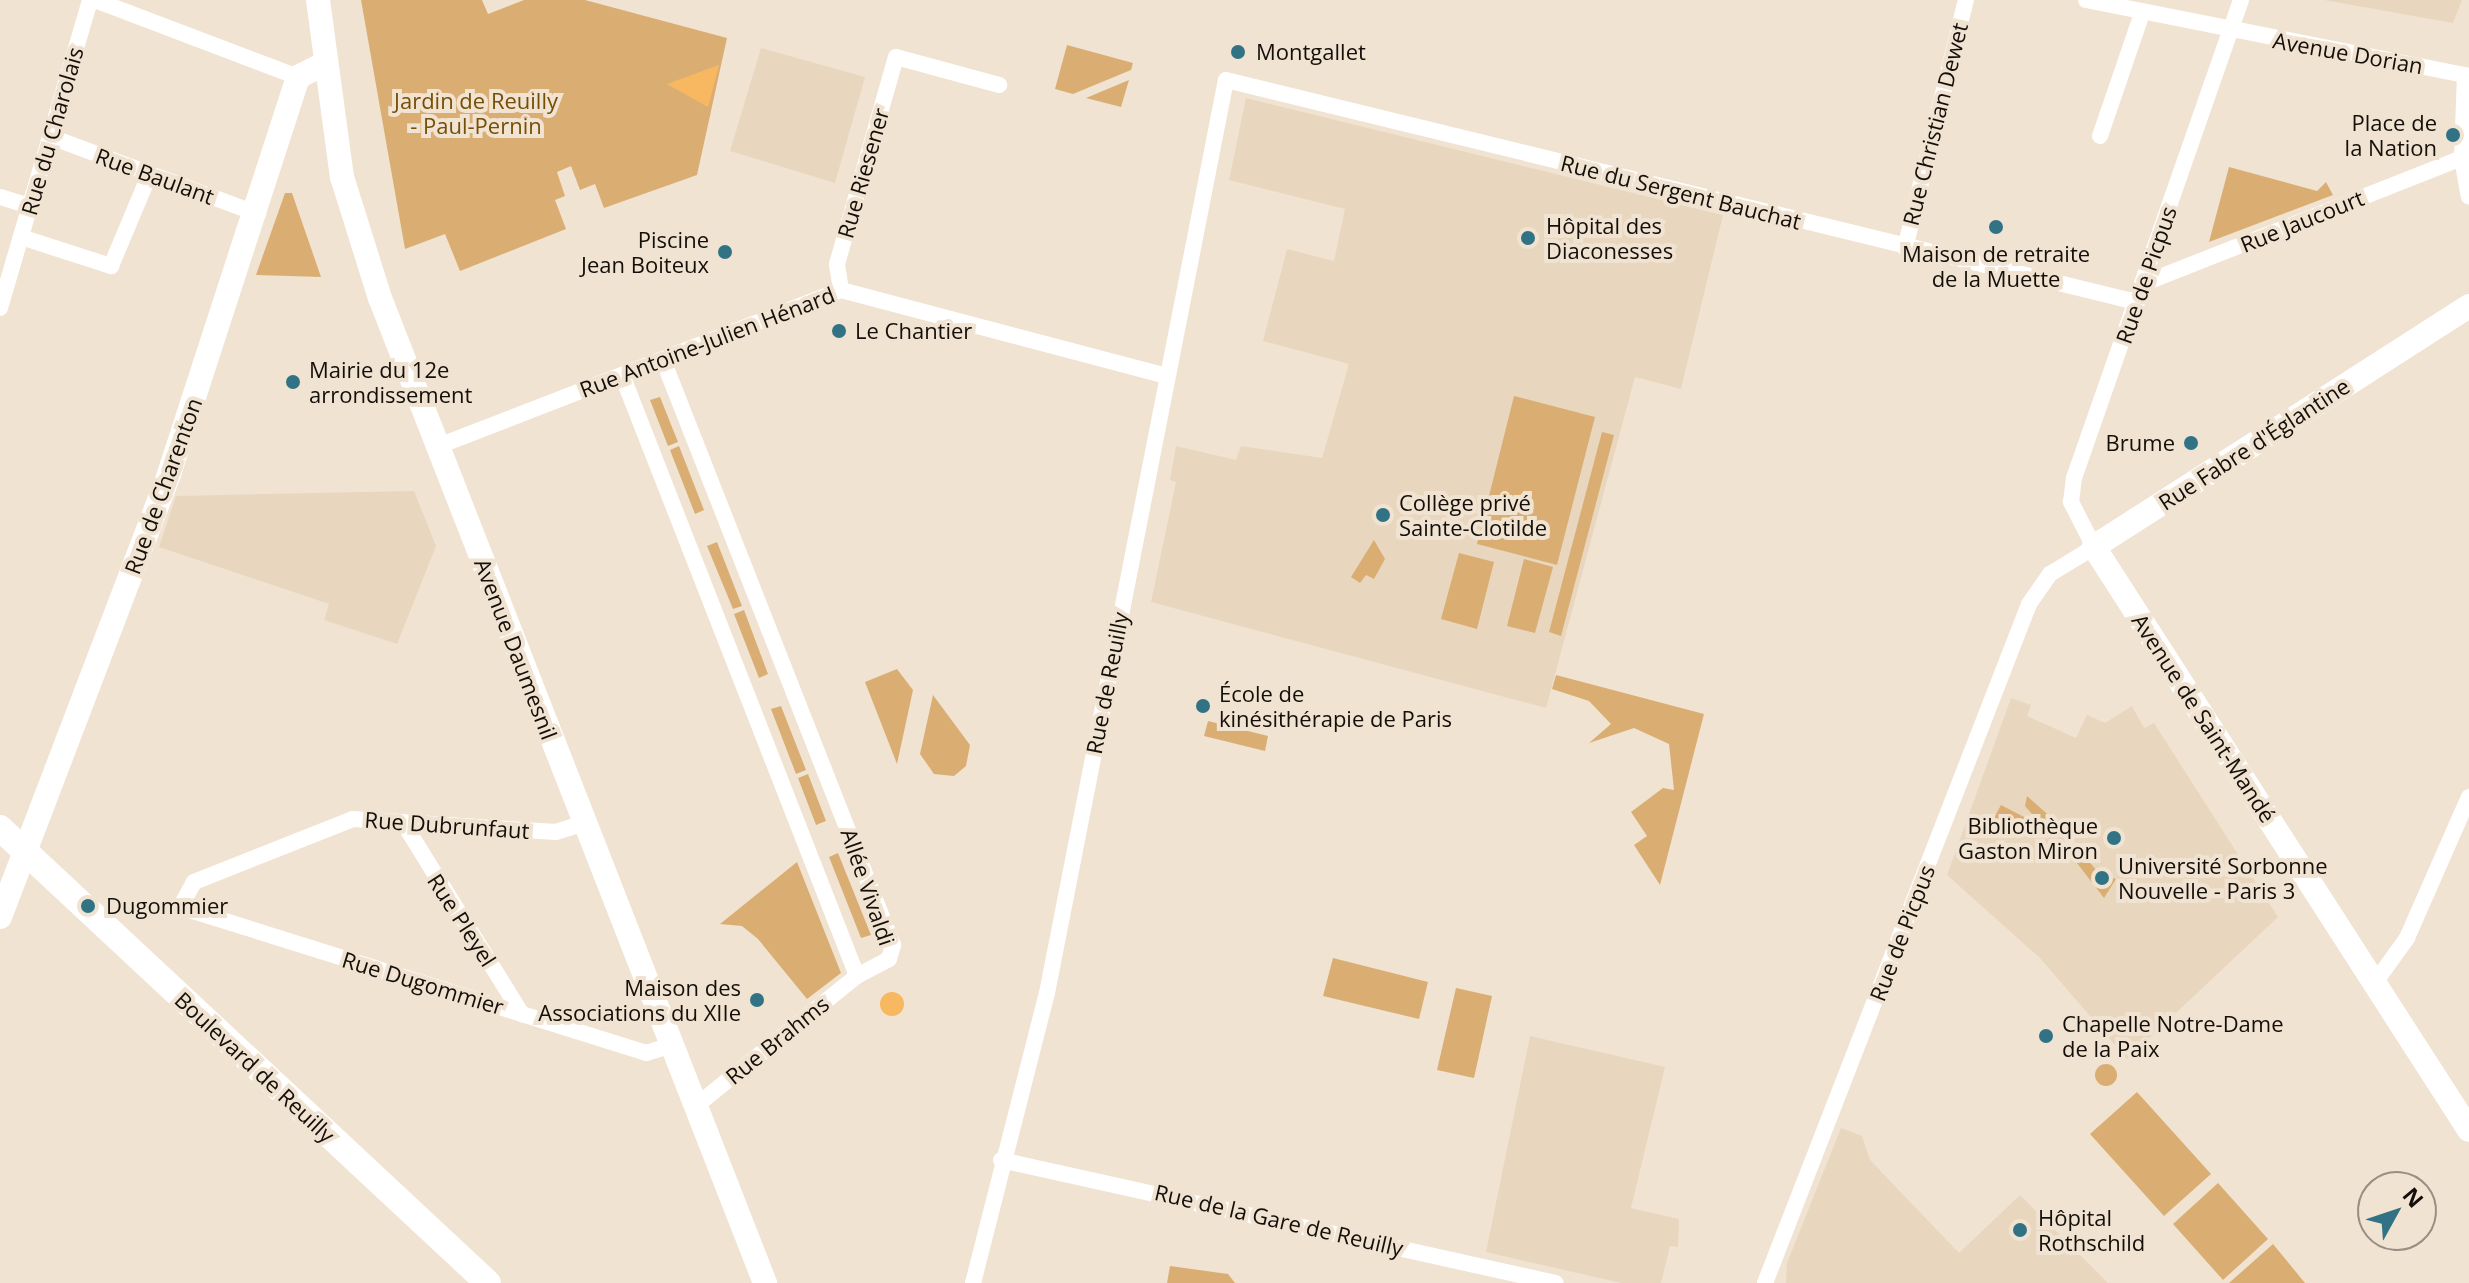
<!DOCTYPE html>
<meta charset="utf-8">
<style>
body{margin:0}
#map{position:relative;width:2469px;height:1283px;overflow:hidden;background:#f1e3d2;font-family:"Open Sans",sans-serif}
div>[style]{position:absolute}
.built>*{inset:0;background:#e9d6bf}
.green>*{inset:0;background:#daae73}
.round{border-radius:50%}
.water>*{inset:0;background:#f8b861}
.street>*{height:16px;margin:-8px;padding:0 8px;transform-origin:8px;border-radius:8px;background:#fff}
.secondary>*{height:24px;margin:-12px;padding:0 12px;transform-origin:12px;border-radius:12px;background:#fff}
.primary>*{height:26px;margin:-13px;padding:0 13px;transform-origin:13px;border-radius:13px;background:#fff}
.dots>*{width:22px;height:22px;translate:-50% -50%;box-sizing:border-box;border:4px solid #f1e3d2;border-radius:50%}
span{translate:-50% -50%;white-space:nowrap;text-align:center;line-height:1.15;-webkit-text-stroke:8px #f1e3d2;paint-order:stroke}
.poi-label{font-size:22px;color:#140f09}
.left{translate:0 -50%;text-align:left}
.right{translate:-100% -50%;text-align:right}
.street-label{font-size:22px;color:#140f09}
.park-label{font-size:22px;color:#764e06}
.north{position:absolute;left:2357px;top:1171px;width:80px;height:80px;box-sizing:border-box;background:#f1e3d2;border:2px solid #998e82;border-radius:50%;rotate:50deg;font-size:22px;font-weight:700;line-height:32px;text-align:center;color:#140f09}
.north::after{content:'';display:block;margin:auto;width:28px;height:36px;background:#317385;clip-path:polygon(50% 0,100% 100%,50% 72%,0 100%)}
</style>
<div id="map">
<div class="built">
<div style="clip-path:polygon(2324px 0,2462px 0,2453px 23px)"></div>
<div style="clip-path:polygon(761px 48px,865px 77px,835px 183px,730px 151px)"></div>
<div style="clip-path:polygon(1246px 98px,1723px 215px,1681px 389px,1635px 377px,1546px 708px,1151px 602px,1176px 482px,1170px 480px,1176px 446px,1236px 460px,1241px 446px,1322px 458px,1349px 364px,1263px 341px,1287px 249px,1334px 261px,1345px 209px,1229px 180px)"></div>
<div style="clip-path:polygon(414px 491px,436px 546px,397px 644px,324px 620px,329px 604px,159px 547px,176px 496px)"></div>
<div style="clip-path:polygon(2011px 698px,2031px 705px,2027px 716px,2076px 738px,2087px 715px,2105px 723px,2132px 706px,2144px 728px,2154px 723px,2278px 917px,2127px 1059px,2040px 958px,1947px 875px)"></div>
<div style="clip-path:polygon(1530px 1036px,1665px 1067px,1631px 1208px,1679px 1219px,1678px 1247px,1670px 1246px,1661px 1283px,1621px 1283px,1486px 1252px)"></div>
<div style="clip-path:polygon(1841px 1128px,1862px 1136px,1870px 1160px,1959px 1253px,2020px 1195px,2108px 1283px,1786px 1283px,1787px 1263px)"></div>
</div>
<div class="green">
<div style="clip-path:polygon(361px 0,482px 0,488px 14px,524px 0,585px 0,727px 38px,697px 175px,604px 208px,595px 184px,580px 190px,571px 166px,557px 172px,565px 196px,555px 200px,566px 229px,460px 271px,445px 234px,405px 249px)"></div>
<div style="clip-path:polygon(1067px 45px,1133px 63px,1131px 70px,1073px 94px,1055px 89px)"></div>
<div style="clip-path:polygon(1129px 80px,1121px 107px,1086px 98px)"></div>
<div style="clip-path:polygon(2229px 167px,2317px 191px,2326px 182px,2333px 195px,2209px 242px)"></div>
<div style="clip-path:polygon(285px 193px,292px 193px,321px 277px,256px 275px)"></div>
<div style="clip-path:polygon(1514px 396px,1595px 417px,1557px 565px,1477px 544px)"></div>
<div style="clip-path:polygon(660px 397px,678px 442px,668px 446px,650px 400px)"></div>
<div style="clip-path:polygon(1602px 432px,1614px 435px,1561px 636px,1549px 632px)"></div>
<div style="clip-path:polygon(679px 446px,704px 510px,695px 514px,670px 450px)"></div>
<div style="clip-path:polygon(1374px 540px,1385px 559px,1374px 579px,1366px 575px,1360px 583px,1351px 577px)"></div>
<div style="clip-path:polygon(717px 542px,742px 606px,733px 609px,707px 546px)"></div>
<div style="clip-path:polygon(1459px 553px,1494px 562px,1477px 629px,1441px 619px)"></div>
<div style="clip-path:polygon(1524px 559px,1553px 567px,1535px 633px,1507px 626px)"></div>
<div style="clip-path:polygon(744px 610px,768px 674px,759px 678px,734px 614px)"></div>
<div style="clip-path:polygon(897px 669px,913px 690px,897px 764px,865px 682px)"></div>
<div style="clip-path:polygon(1556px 675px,1704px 714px,1660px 885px,1634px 845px,1647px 836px,1631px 812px,1663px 788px,1674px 790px,1669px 744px,1634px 728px,1589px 743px,1611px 724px,1589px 701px,1552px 689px)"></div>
<div style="clip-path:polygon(933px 695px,970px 745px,966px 766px,954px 776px,934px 774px,920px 754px)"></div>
<div style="clip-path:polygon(781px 706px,806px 770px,796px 774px,771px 709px)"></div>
<div style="clip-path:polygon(1208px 721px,1268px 736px,1265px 751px,1204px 736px)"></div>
<div style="clip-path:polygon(808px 774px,826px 821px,816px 825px,798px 778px)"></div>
<div style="clip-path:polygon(2027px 796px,2054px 820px,2049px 834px,2025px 806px)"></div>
<div style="clip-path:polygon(2001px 805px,2024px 817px,2024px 829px,1994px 818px)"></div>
<div style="clip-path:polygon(2077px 848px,2099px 873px,2116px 879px,2104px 898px,2073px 858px)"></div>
<div style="clip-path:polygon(838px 853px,871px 935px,861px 938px,829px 857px)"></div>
<div style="clip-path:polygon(797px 862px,841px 973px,807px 999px,758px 939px,742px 926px,720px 924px)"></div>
<div style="clip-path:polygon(1333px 958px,1428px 982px,1419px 1019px,1323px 996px)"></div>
<div style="clip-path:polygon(1456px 988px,1492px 996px,1474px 1078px,1437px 1070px)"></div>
<div class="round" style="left:2095px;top:1064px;width:22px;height:22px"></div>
<div style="clip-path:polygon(2137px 1092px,2211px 1174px,2164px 1216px,2090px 1134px)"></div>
<div style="clip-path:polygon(2218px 1183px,2268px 1239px,2223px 1280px,2173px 1224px)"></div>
<div style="clip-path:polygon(2273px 1244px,2305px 1283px,2229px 1283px)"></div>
<div style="clip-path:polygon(1170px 1266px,1228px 1274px,1235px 1283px,1167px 1283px)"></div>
</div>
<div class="water">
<div style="clip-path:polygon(719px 65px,708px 107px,667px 84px)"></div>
<div class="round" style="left:880px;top:992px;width:24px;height:24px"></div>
</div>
<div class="street">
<div style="left:95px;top:0;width:217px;rotate:20.8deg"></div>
<div style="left:2086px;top:0;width:386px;rotate:11.2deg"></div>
<div style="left:2465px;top:75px;width:83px;rotate:92.1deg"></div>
<div style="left:2462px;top:158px;width:39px;rotate:80deg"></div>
<div style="left:2100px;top:136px;width:130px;rotate:-71.1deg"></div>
<div style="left:51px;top:137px;width:221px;rotate:20.4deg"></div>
<div style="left:0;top:197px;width:31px;rotate:17deg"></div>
<div style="left:21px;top:237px;width:95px;rotate:17.9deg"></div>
<div style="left:111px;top:266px;width:101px;rotate:-67.2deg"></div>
<div style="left:1905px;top:248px;width:255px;rotate:-76.2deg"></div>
<div style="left:2142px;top:284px;width:344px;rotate:-21.5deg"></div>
<div style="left:841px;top:290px;width:26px;rotate:-99deg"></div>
<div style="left:837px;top:264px;width:215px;rotate:-74.1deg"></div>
<div style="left:896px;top:57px;width:107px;rotate:15.2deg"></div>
<div style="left:0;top:308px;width:321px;rotate:-73.7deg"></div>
<div style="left:622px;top:375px;width:645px;rotate:68.64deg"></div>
<div style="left:857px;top:976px;width:36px;rotate:-28deg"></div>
<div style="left:889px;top:959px;width:15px;rotate:-74deg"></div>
<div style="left:893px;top:945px;width:629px;rotate:-111.46deg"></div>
<div style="left:436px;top:447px;width:434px;rotate:-21.2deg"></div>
<div style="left:841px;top:290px;width:337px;rotate:14.8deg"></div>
<div style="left:585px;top:823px;width:30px;rotate:163deg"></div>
<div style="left:556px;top:832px;width:203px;rotate:-176.3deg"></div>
<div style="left:353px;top:819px;width:171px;rotate:158.4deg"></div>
<div style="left:194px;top:882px;width:23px;rotate:119deg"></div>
<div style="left:183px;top:902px;width:11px;rotate:49deg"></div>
<div style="left:190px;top:910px;width:478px;rotate:17.4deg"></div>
<div style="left:646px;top:1053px;width:27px;rotate:-17deg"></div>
<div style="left:404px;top:824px;width:224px;rotate:58.2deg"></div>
<div style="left:2374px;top:984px;width:57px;rotate:-54.3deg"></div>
<div style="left:2407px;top:938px;width:154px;rotate:-66.3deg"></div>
<div style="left:697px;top:1105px;width:206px;rotate:-38.9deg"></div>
<div style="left:1001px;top:1160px;width:568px;rotate:12.5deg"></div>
<div style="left:973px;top:1283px;width:299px;rotate:-75.7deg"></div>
<div style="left:1047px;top:993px;width:930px;rotate:-78.91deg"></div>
<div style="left:1226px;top:80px;width:938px;rotate:13.7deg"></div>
<div style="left:1765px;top:1283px;width:729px;rotate:-68.75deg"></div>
<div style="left:2029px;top:604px;width:37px;rotate:-55deg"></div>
<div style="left:2050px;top:574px;width:52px;rotate:-31.5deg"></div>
<div style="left:2094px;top:547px;width:51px;rotate:-117.1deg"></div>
<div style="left:2071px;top:502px;width:24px;rotate:-83deg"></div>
<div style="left:2074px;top:478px;width:506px;rotate:-70.74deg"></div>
</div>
<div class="secondary">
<div style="left:318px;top:0;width:179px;rotate:82.3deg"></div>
<div style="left:342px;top:177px;width:127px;rotate:72.6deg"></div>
<div style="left:380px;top:298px;width:1058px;rotate:68.65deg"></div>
<div style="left:2469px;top:306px;width:446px;rotate:147.3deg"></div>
<div style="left:2094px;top:547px;width:693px;rotate:57.25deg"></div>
<div style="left:0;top:917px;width:477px;rotate:-69.1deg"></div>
<div style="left:170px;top:471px;width:414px;rotate:-72deg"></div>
<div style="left:298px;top:77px;width:29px;rotate:-27deg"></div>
</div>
<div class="primary">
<div style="left:0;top:828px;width:667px;rotate:43deg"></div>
</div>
<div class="dots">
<div style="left:1238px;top:52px;background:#317385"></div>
<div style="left:2453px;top:135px;background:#317385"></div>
<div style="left:1996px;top:227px;background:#317385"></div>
<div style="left:1528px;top:238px;background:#317385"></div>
<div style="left:725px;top:252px;background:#317385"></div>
<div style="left:839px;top:331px;background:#317385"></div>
<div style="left:293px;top:382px;background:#317385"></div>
<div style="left:2191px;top:443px;background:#317385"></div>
<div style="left:1383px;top:515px;background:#317385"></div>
<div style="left:1203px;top:706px;background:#317385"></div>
<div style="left:2114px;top:838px;background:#317385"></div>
<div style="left:2102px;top:878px;background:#317385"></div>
<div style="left:88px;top:906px;background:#317385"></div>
<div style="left:757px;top:1000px;background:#317385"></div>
<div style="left:2046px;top:1036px;background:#317385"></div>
<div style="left:2020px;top:1230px;background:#317385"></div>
</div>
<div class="poi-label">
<span class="left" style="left:1256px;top:52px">Montgallet</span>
<span class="right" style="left:2437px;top:135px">Place de<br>la Nation</span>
<span class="left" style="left:1546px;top:238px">Hôpital des<br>Diaconesses</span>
<span class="right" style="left:709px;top:252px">Piscine<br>Jean Boiteux</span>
<span style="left:1996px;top:266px">Maison de retraite<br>de la Muette</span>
<span class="left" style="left:855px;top:331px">Le Chantier</span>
<span class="left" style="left:309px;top:382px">Mairie du 12e<br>arrondissement</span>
<span class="right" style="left:2175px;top:443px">Brume</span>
<span class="left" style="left:1399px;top:515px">Collège privé<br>Sainte-Clotilde</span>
<span class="left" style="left:1219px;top:706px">École de<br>kinésithérapie de Paris</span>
<span class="right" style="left:2098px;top:838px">Bibliothèque<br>Gaston Miron</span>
<span class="left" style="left:2118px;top:878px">Université Sorbonne<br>Nouvelle - Paris 3</span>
<span class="left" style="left:106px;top:906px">Dugommier</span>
<span class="right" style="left:741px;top:1000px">Maison des<br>Associations du XIIe</span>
<span class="left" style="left:2062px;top:1036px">Chapelle Notre-Dame<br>de la Paix</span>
<span class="left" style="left:2038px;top:1230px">Hôpital<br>Rothschild</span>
</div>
<div class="street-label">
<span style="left:2348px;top:53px;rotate:10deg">Avenue Dorian</span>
<span style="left:1935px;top:124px;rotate:-76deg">Rue Christian Dewet</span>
<span style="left:52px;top:131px;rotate:-74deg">Rue du Charolais</span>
<span style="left:863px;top:173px;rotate:-74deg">Rue Riesener</span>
<span style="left:155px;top:176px;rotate:20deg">Rue Baulant</span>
<span style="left:1681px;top:192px;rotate:14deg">Rue du Sergent Bauchat</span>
<span style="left:2302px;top:221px;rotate:-22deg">Rue Jaucourt</span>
<span style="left:2146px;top:275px;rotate:-71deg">Rue de Picpus</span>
<span style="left:707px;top:342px;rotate:-21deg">Rue Antoine-Julien Hénard</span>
<span style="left:2254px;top:444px;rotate:-33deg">Rue Fabre d'Églantine</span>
<span style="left:163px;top:486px;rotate:-70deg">Rue de Charenton</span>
<span style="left:516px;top:649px;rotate:69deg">Avenue Daumesnil</span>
<span style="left:1107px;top:683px;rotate:-79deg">Rue de Reuilly</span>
<span style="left:2204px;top:718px;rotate:57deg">Avenue de Saint-Mandé</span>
<span style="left:447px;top:825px;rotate:4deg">Rue Dubrunfaut</span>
<span style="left:868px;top:887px;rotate:71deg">Allée Vivaldi</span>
<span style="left:462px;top:920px;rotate:57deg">Rue Pleyel</span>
<span style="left:1902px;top:933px;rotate:-69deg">Rue de Picpus</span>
<span style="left:423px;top:983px;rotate:17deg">Rue Dugommier</span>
<span style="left:777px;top:1040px;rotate:-39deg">Rue Brahms</span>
<span style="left:255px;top:1067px;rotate:43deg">Boulevard de Reuilly</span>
<span style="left:1279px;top:1220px;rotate:13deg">Rue de la Gare de Reuilly</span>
</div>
<div class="park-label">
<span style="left:476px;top:113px">Jardin de Reuilly<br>- Paul-Pernin</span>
</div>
<div class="north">N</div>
</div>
